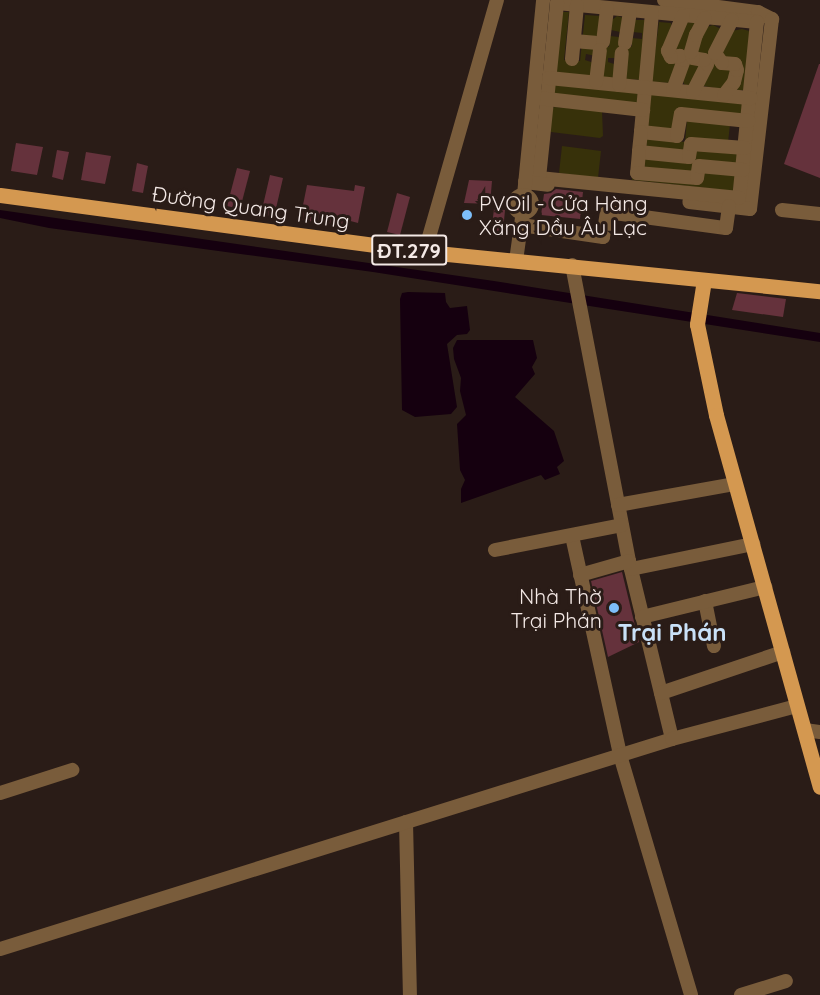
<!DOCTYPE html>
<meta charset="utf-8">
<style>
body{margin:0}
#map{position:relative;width:820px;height:995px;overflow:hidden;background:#2a1c17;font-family:Quicksand,sans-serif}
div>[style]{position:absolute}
.green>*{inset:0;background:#37310a}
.water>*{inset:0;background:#15000f}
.building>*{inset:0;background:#65323c}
.minor>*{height:14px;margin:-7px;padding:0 7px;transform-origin:7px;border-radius:7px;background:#795c3b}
.minor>.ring{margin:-7px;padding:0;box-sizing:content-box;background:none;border:14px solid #795c3b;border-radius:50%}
.major>*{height:15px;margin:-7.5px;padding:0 7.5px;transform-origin:7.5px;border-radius:7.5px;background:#d49850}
.dots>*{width:16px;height:16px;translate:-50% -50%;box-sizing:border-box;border:3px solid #2a1c17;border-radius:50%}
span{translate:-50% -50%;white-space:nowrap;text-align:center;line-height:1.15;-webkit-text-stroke:6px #2a1c17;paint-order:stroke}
.shield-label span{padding:2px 4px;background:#2a1c17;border:2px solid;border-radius:4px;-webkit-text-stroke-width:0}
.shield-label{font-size:20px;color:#f4e9e6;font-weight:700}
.poi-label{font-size:21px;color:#f4e9e6}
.left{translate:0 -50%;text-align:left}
.right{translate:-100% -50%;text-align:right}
.street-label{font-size:21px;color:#f4e9e6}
.quarter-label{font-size:24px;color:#c9e1f8;font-weight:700}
</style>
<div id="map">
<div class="green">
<div style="clip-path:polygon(562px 12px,569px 12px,564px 60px,580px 61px,585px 15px,602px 16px,601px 45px,609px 47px,610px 36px,619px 37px,620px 32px,611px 30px,612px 20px,617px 16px,624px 18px,629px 48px,632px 46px,632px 38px,642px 39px,642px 33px,633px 32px,634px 20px,647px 20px,643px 80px,626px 79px,628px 51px,617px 58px,608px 58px,608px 62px,617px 65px,615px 78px,603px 77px,596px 56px,586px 54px,585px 60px,594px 63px,592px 77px,556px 72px)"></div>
<div style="clip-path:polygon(659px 22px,671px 23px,672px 28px,667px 42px,680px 62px,670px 83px,651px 82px)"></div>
<div style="clip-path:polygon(686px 22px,695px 23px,686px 53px,704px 65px,699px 78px,688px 86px,684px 84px,675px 54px,679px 35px)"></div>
<div style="clip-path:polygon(713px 25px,721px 29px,712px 52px,732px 69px,725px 90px,704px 86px,695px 50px,707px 27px)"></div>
<div style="clip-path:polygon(742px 29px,753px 32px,744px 90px,738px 90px,735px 88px,742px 77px,720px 57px,732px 31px)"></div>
<div style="clip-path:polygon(553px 84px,638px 92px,637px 104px,552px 95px)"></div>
<div style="clip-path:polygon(651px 91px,745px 101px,743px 116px,677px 110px,675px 131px,651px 129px,648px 126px)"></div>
<div style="clip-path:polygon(555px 107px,602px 111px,603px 136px,600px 138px,551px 132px,549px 129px,552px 108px)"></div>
<div style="clip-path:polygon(687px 120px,730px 124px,728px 143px,691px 139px,689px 155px,646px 150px,647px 138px,685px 142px)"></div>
<div style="clip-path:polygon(562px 146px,601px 151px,598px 178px,559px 173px)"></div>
<div style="clip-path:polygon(695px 147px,739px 152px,738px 165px,695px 175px,644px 170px,645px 156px,694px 161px)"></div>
<div style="clip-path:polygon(702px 168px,736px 171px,733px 191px,632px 180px,632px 177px,700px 184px)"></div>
</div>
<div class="water">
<div style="clip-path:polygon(0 210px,494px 281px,745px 321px,820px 333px,820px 342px,373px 272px,49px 228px,0 218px)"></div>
<div style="clip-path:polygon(408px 292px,445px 293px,446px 302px,450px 308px,467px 306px,470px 330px,467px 334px,457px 335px,447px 344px,457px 407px,451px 414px,415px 417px,402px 410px,400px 299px,402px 293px)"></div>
<div style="clip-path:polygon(457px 340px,533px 340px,537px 358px,532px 367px,535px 374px,515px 397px,554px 431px,564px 461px,557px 467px,560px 474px,545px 480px,541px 475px,461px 503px,461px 489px,465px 480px,460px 470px,457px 424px,466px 415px,460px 391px,461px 378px,454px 359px,453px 348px)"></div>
</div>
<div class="building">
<div style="clip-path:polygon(819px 64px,820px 64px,820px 178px,784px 164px)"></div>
<div style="clip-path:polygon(16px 143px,43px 147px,37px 175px,11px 171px)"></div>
<div style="clip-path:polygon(57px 150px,69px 152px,63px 180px,52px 177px)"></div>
<div style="clip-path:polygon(86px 152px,111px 156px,105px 184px,81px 180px)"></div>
<div style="clip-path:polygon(137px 163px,148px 166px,143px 193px,132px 191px)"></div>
<div style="clip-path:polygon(237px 168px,250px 171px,240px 209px,227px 206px)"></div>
<div style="clip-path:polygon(270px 175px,283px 178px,274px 217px,261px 214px)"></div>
<div style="clip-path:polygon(469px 180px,492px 181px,490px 204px,464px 203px)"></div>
<div style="clip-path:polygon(307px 185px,354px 191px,355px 185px,365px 187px,358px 223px,343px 219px,342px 225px,300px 220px)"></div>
<div style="clip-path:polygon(556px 189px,583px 192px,580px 219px,541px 215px,544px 194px,551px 193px)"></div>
<div style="clip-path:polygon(397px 193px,410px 197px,400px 235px,387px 232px)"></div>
<div style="clip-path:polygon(494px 209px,505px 210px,503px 232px,491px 233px)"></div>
<div style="clip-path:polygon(737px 293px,786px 299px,783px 317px,732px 310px)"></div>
<div style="clip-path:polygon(622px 572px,639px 642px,608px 657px,591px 581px)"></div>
</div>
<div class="minor">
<div style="left:664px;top:0;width:95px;rotate:7.3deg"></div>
<div style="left:758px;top:12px;width:16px;rotate:27deg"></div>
<div style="left:772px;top:19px;width:191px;rotate:96.6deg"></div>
<div style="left:750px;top:209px;width:61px;rotate:-173.5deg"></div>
<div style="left:557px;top:3px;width:201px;rotate:5.4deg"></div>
<div style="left:757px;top:22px;width:177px;rotate:95.8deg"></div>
<div style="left:739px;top:198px;width:201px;rotate:-174.3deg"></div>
<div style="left:539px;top:178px;width:176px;rotate:-84.1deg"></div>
<div style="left:652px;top:13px;width:120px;rotate:95.3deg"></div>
<div style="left:641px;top:132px;width:36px;rotate:6deg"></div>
<div style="left:677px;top:136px;width:22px;rotate:-80deg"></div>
<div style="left:681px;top:114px;width:68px;rotate:5.9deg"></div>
<div style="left:574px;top:41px;width:21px;rotate:5deg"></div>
<div style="left:603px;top:42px;width:34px;rotate:-83deg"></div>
<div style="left:625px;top:43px;width:32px;rotate:-81deg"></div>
<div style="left:572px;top:59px;width:54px;rotate:-84.7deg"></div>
<div style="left:549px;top:78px;width:203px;rotate:5.7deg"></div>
<div style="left:596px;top:82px;width:32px;rotate:-83deg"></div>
<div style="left:619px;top:85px;width:32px;rotate:-85deg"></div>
<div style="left:673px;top:90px;width:32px;rotate:-70deg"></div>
<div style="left:684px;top:60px;width:6px;rotate:-135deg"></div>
<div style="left:680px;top:56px;width:9px;rotate:174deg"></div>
<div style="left:671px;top:57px;width:7px;rotate:-117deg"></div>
<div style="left:668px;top:51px;width:38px;rotate:-67deg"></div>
<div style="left:693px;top:92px;width:31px;rotate:-63deg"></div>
<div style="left:707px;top:64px;width:5px;rotate:-127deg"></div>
<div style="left:704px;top:60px;width:11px;rotate:-170deg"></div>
<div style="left:693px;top:58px;width:6px;rotate:-108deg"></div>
<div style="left:691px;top:52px;width:18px;rotate:-74deg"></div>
<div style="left:696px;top:35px;width:19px;rotate:-62deg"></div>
<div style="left:724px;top:95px;width:16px;rotate:-52deg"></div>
<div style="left:734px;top:82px;width:12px;rotate:-76deg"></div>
<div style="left:737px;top:70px;width:6px;rotate:-108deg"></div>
<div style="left:735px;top:64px;width:13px;rotate:-176deg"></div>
<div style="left:722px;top:63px;width:12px;rotate:-125deg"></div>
<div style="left:715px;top:53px;width:37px;rotate:-63deg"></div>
<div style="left:538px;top:98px;width:106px;rotate:6.5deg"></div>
<div style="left:641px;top:132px;width:20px;rotate:96deg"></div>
<div style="left:639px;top:152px;width:50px;rotate:5.7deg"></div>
<div style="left:689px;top:157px;width:13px;rotate:-81deg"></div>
<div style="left:691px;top:144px;width:54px;rotate:4.2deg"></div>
<div style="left:639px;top:152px;width:21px;rotate:95deg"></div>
<div style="left:637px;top:173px;width:60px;rotate:4.8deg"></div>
<div style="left:697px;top:178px;width:12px;rotate:-81deg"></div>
<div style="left:699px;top:166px;width:44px;rotate:5.2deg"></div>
<div style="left:525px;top:182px;width:23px;rotate:7deg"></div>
<div style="left:524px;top:195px;width:196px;rotate:-84.4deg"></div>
<div class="ring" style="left:514px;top:195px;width:4px;height:4px"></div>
<div style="left:782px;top:210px;width:38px;rotate:6deg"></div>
<div style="left:521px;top:225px;width:83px;rotate:8.3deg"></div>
<div style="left:603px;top:237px;width:25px;rotate:-81deg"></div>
<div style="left:607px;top:212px;width:120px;rotate:7.7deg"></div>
<div style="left:726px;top:228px;width:22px;rotate:-82deg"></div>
<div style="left:425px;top:251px;width:261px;rotate:-74deg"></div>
<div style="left:516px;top:261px;width:43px;rotate:-82.1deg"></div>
<div style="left:572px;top:265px;width:301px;rotate:79.1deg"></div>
<div style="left:629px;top:561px;width:183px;rotate:76.4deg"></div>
<div style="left:618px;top:505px;width:119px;rotate:-10.2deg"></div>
<div style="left:572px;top:536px;width:224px;rotate:77.6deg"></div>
<div style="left:620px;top:755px;width:250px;rotate:73.5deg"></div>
<div style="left:495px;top:550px;width:129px;rotate:-11.1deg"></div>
<div style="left:631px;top:569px;width:125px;rotate:-11.6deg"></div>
<div style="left:580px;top:575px;width:51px;rotate:-15.9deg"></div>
<div style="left:705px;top:601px;width:46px;rotate:78.7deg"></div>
<div style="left:642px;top:617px;width:127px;rotate:-13.7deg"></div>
<div style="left:661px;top:693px;width:129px;rotate:-18.6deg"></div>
<div style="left:805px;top:730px;width:15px;rotate:8deg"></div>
<div style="left:0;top:793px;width:76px;rotate:-17.7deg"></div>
<div style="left:406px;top:822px;width:173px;rotate:88.7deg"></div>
<div style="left:0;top:949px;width:704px;rotate:-17.35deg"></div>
<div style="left:672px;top:739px;width:129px;rotate:-14.8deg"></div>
<div style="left:741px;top:995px;width:47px;rotate:-17.3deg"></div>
</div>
<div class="major">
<div style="left:0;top:195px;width:421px;rotate:7.6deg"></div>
<div style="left:417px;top:251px;width:405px;rotate:5.7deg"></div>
<div style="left:704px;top:280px;width:45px;rotate:99deg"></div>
<div style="left:697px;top:324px;width:93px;rotate:78.2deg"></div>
<div style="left:716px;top:415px;width:386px;rotate:74.4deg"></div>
</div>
<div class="dots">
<div style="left:467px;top:215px;background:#7dbef9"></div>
<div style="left:614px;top:608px;background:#7dbef9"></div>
</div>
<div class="shield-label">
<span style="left:409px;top:250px">ĐT.279</span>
</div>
<div class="poi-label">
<span class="left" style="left:479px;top:215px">PVOil - Cửa Hàng<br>Xăng Dầu Âu Lạc</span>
<span class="right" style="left:602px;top:608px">Nhà Thờ<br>Trại Phán</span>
</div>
<div class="street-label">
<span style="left:251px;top:207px;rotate:8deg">Đường Quang Trung</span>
</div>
<div class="quarter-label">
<span style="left:672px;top:633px">Trại Phán</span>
</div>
</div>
